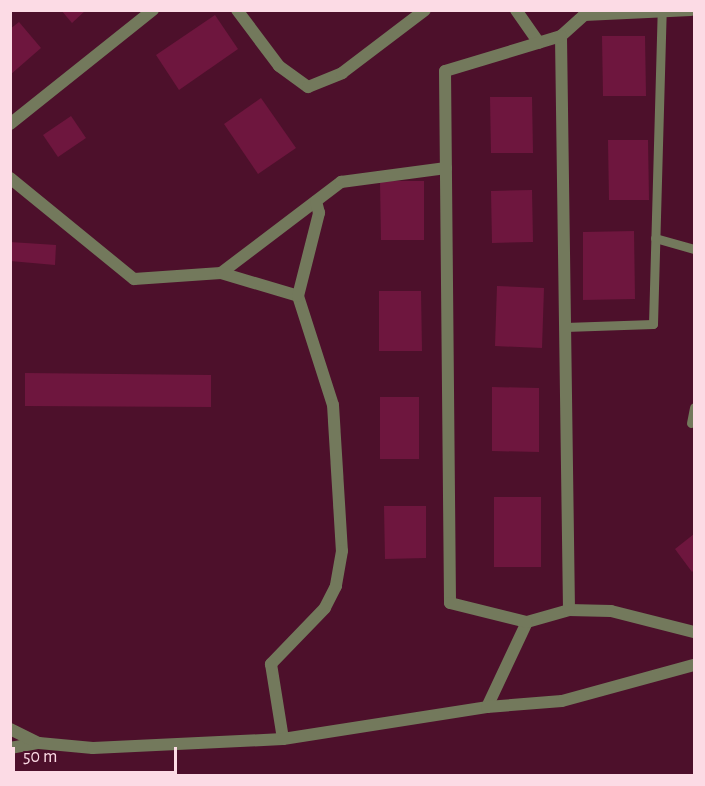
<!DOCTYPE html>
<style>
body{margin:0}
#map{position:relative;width:705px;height:786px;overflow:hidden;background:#4d102b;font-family:"Alegreya Sans",sans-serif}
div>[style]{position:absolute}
.building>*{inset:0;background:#6e163e}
.service>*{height:9px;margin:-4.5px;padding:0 4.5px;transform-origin:4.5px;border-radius:4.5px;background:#73795c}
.minor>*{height:12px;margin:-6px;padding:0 6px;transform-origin:6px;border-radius:6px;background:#73795c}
.tertiary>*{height:12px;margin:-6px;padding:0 6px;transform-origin:6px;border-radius:6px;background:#73795c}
span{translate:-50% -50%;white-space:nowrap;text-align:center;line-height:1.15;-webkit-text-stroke:5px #4d102b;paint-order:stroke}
.frame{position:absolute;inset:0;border:12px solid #fcdbe5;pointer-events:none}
.scale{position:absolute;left:12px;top:747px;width:165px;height:27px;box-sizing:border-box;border:3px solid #fcdbe5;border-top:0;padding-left:8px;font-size:18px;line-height:21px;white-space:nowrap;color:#fcdbe5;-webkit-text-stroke:4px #4d102b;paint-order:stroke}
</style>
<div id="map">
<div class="building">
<div style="clip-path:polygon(61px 10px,86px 10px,72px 23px)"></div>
<div style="clip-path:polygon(215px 15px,238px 49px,179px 90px,156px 55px)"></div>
<div style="clip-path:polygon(19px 22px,41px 48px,10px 75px,10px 29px)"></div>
<div style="clip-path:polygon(602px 36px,645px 36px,646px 96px,603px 96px)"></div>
<div style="clip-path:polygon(490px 97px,532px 97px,533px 153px,491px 153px)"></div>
<div style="clip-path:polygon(261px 98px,296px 148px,258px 174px,224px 124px)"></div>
<div style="clip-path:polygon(71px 116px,86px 138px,58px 157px,43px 135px)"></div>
<div style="clip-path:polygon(608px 140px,648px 140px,649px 200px,609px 200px)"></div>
<div style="clip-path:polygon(380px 181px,424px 181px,424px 240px,381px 240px)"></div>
<div style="clip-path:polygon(532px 190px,533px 242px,492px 243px,491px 191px)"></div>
<div style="clip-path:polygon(634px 231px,635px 299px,583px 300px,583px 232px)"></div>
<div style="clip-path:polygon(10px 242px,56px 245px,55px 265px,10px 261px)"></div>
<div style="clip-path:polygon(497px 286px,544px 288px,542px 348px,495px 346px)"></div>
<div style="clip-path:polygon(379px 291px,421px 291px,422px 351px,379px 351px)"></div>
<div style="clip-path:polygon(25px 373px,211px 375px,211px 407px,25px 406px)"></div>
<div style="clip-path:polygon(492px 387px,539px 388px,539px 452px,492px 451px)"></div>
<div style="clip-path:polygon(380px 397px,419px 397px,419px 459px,380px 459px)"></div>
<div style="clip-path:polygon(494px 497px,541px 497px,541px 567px,494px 567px)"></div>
<div style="clip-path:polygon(384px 506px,426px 506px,426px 558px,385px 559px)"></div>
<div style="clip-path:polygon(694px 534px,694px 570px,692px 572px,675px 549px)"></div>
</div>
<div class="service">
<div style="left:655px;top:238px;width:41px;rotate:15.8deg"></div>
<div style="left:565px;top:327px;width:88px;rotate:-2deg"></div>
<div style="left:653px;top:324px;width:314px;rotate:-88.4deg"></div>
<div style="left:691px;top:423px;width:16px;rotate:-79deg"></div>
</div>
<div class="minor">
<div style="left:237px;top:10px;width:70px;rotate:53.1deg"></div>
<div style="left:279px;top:66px;width:36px;rotate:36deg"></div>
<div style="left:308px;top:87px;width:37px;rotate:-22deg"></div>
<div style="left:342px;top:73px;width:104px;rotate:-37.2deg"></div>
<div style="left:516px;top:10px;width:40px;rotate:55.1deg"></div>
<div style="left:561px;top:36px;width:31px;rotate:-42deg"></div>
<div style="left:584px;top:15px;width:107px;rotate:-2.7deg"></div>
<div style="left:10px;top:124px;width:183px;rotate:-38.6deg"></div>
<div style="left:10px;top:178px;width:160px;rotate:39.2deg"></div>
<div style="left:134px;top:279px;width:87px;rotate:-3.9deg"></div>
<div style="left:221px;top:273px;width:151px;rotate:-37.2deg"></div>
<div style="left:341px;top:182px;width:106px;rotate:-7.6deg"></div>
<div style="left:221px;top:273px;width:80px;rotate:16.6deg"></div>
<div style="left:298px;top:296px;width:114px;rotate:72.2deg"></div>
<div style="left:333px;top:405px;width:146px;rotate:86.5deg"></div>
<div style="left:342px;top:551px;width:36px;rotate:100deg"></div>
<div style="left:336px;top:586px;width:25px;rotate:117deg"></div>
<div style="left:325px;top:608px;width:78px;rotate:134deg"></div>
<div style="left:271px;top:664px;width:76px;rotate:80.9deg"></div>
<div style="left:298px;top:296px;width:86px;rotate:-75.8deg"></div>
<div style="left:319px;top:213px;width:12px;rotate:-104deg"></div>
<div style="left:569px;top:610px;width:42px;rotate:1.4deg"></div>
<div style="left:611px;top:611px;width:86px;rotate:14.2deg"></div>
<div style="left:487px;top:707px;width:94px;rotate:-64.8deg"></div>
<div style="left:527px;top:622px;width:44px;rotate:-15.9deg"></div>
<div style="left:569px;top:610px;width:574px;rotate:-90.8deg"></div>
<div style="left:561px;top:36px;width:121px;rotate:163.2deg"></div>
<div style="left:445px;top:71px;width:532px;rotate:89.46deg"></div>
<div style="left:450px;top:603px;width:79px;rotate:13.9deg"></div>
<div style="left:10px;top:748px;width:29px;rotate:-10deg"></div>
</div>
<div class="tertiary">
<div style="left:10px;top:729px;width:32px;rotate:26deg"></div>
<div style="left:39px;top:743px;width:54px;rotate:5.3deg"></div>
<div style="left:93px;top:748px;width:190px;rotate:-2.7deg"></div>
<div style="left:283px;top:739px;width:206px;rotate:-8.9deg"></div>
<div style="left:487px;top:707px;width:75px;rotate:-4.6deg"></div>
<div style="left:562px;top:701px;width:137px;rotate:-15.3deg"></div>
</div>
<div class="frame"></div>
<div class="scale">50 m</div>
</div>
